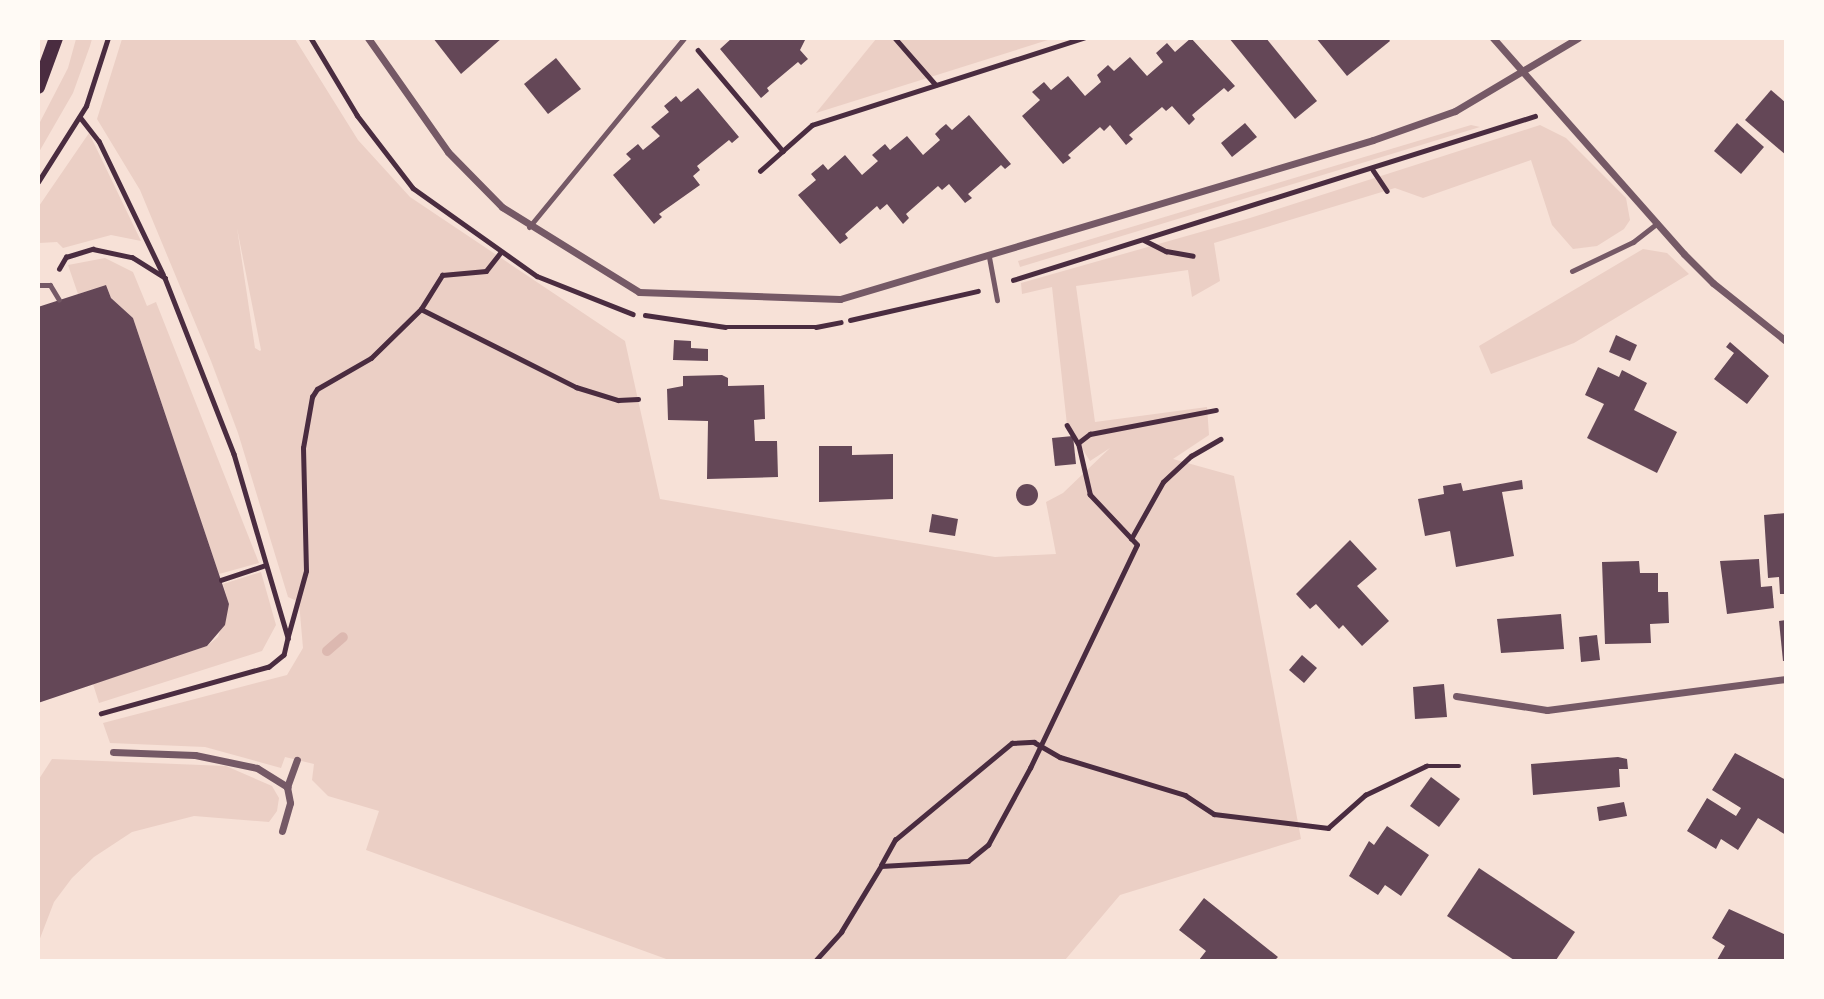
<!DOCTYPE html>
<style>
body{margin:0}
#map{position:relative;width:1824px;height:999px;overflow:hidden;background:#f7e1d7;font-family:Karla,sans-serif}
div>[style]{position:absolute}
.green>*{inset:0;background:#ebcfc5}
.stream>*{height:10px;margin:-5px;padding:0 5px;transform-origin:5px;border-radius:5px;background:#dcb8b0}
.building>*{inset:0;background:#644757}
.round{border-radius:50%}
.path>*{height:4.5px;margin:-2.25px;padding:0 2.25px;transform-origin:2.25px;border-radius:2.25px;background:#4a2c40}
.service>*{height:5px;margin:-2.5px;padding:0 2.5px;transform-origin:2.5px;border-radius:2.5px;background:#755966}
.minor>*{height:7px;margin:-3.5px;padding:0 3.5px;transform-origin:3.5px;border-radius:3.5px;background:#755966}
.secondary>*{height:14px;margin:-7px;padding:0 7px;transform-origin:7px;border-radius:7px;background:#4a2c40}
span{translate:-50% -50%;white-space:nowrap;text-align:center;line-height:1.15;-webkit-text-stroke:7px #fffaf5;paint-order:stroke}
.frame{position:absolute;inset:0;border:40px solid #fffaf5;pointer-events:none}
</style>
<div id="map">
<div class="green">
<div style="clip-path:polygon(76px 39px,92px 39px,90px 46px,73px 93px,39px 152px,39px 124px,68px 68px)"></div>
<div style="clip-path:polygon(evenodd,122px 39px,295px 39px,358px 140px,410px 197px,625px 341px,660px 499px,995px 557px,1056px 554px,1046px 502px,1063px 493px,1110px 448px,1090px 461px,1067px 425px,1052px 287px,1022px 294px,1021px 283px,1250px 218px,1540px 125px,1566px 138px,1626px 198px,1630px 220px,1624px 229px,1597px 246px,1573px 249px,1552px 225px,1531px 160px,1423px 198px,1395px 188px,1214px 243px,1220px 281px,1192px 297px,1188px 270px,1076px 286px,1095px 422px,1207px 407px,1209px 435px,1173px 459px,1234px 476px,1301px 839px,1120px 895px,1065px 960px,669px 960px,366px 850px,379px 811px,328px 796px,312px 780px,314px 764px,285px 757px,281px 768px,205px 747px,110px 743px,103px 723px,287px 675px,303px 648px,299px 602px,288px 597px,238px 433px,211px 361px,140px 190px,97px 119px,122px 39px,237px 228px,261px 350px,260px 351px,255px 348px,237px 228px)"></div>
<div style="clip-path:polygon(876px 39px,1051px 39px,816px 113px)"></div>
<div style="clip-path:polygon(1471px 125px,1480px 127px,1020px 267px,1018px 261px)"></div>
<div style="clip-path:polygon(89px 133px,141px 241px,111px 235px,63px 248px,57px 242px,39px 243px,39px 206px)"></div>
<div style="clip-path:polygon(1643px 249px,1667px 253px,1689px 274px,1574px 343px,1491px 374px,1479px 346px)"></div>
<div style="clip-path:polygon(105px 258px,133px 272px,147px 306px,156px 302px,259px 563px,219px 574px,133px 318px,111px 298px,106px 285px,78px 294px,68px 265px)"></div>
<div style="clip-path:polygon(261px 572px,276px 625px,262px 651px,99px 703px,93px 684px,207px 646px,218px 637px,229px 604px,223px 584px)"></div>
<div style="clip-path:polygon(52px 759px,226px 766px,272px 786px,279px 798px,277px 811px,269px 822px,194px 816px,132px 832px,94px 857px,72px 878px,54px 902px,39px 941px,39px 779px)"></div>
</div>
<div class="stream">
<div style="left:327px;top:651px;width:21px;rotate:-41deg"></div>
</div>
<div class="building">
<div style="clip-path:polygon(433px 38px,502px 38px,461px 74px)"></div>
<div style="clip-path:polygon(732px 38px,806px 38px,800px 50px,808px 59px,801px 65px,798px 62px,767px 88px,769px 91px,761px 98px,720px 49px)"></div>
<div style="clip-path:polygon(1191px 38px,1235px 86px,1228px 92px,1224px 88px,1192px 115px,1195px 119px,1189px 125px,1172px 106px,1166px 111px,1162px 107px,1129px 135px,1133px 139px,1126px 145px,1110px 125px,1104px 131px,1100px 127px,1068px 155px,1071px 158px,1063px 164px,1022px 116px,1040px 100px,1032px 92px,1044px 82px,1051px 90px,1068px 76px,1085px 96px,1101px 82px,1097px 75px,1108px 65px,1114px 71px,1130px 57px,1147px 76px,1163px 62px,1156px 53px,1167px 43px,1175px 52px)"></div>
<div style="clip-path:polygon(1229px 38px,1266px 38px,1317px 101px,1295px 119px)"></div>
<div style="clip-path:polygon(1316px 38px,1388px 38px,1390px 41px,1347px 76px)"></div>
<div style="clip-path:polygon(556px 58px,581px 89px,548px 114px,524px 84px)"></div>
<div style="clip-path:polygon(698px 88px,739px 137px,732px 143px,729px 140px,697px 166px,700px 170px,693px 176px,700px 185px,659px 214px,662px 217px,654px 224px,613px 175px,631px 159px,626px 154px,638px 144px,643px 150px,660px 136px,651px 127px,669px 112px,664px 106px,676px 96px,681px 102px)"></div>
<div style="clip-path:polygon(1771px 90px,1786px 103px,1786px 155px,1745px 120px)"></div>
<div style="clip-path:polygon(969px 115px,1011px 164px,1005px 169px,1001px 165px,984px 180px,968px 194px,972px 198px,965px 203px,949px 184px,942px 190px,938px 186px,906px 214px,909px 218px,903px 224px,887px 204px,880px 210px,877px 206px,845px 234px,848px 238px,840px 244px,798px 195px,816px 180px,811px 174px,823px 164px,828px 170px,845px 155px,862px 175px,878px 161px,872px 155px,885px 144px,890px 150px,907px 136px,923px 155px,940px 140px,935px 134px,940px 129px,946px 124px,952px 130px)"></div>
<div style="clip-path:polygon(1245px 123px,1257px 137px,1232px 157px,1221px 143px)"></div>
<div style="clip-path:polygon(1737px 123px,1764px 147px,1741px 174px,1714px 151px)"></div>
<div style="clip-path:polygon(106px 285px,111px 298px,133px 318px,229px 604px,225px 625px,207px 646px,38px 703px,38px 307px)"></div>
<div style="clip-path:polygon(1616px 335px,1637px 345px,1630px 361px,1609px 352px)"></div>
<div style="clip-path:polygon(674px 340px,691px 341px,691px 348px,708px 349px,708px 361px,673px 360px)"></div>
<div style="clip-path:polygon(1730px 342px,1769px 376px,1747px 404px,1714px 379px,1734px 353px,1726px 347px)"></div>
<div style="clip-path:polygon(1598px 367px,1619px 377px,1622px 370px,1647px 383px,1634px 410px,1677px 432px,1657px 473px,1587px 438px,1604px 404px,1585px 395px)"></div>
<div style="clip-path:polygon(722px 375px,728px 378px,728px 386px,764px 385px,765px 419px,754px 420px,755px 441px,777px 441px,778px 477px,707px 479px,708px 421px,668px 420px,667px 389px,683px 386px,683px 376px)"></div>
<div style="clip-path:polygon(1073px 436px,1076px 464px,1055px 466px,1052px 438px)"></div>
<div style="clip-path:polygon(819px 446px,852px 446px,852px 455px,893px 454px,893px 499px,819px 502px)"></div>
<div style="clip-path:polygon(1522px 480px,1523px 489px,1502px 492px,1514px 556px,1456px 567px,1450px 531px,1425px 536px,1418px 499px,1444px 494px,1443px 486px,1461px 483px,1463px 491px)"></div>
<div class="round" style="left:1016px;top:484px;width:22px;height:22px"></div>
<div style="clip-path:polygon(1786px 513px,1786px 594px,1780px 594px,1779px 577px,1768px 578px,1764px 515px)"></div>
<div style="clip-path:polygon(932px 514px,958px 519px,955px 536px,929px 532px)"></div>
<div style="clip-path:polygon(1350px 540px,1377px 569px,1357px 586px,1389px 621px,1362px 646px,1343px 625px,1339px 629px,1316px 604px,1310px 609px,1296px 594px)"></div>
<div style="clip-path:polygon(1759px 559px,1761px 587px,1772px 586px,1774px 608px,1727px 614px,1720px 561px)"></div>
<div style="clip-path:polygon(1639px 561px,1640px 573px,1658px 573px,1658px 592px,1668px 592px,1669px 623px,1650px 624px,1651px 643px,1605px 644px,1602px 562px)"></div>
<div style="clip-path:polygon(1561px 614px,1564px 649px,1501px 653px,1497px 619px)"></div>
<div style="clip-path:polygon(1786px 620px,1786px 661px,1783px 661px,1779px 621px)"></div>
<div style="clip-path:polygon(1597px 635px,1600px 660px,1581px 662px,1579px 637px)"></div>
<div style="clip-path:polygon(1302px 655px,1317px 668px,1304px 683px,1289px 670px)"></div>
<div style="clip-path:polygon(1444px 684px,1447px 717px,1415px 719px,1413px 687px)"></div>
<div style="clip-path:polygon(1735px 753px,1786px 780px,1786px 835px,1758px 818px,1738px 850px,1721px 839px,1716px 849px,1687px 831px,1707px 798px,1736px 816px,1741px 808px,1712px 790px)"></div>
<div style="clip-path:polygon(1618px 757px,1627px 759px,1628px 769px,1619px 769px,1620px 787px,1533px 795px,1531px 764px)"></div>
<div style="clip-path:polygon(1431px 777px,1460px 799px,1439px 827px,1410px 806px)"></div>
<div style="clip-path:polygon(1624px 802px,1627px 816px,1599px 821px,1597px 807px)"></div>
<div style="clip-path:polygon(1387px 826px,1429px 855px,1401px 896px,1385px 885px,1378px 895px,1349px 876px,1369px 841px,1374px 845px)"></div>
<div style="clip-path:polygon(1479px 868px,1575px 932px,1556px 960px,1514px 960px,1447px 916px)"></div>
<div style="clip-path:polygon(1204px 898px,1278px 957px,1275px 960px,1199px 960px,1206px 951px,1179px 930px)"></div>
<div style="clip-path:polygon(1729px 909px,1786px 935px,1786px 960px,1717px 960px,1725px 946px,1712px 938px)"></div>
</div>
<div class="path">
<div style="left:311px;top:38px;width:90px;rotate:59.1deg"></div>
<div style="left:357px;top:115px;width:92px;rotate:52.5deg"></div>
<div style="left:413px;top:188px;width:152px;rotate:35.4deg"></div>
<div style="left:537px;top:276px;width:103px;rotate:21.6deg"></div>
<div style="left:895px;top:38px;width:62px;rotate:48.9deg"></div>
<div style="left:698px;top:50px;width:132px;rotate:49.9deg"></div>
<div style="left:80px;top:117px;width:31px;rotate:52deg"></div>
<div style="left:99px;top:141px;width:148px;rotate:64.3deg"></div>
<div style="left:1373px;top:170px;width:25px;rotate:56deg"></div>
<div style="left:760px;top:171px;width:69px;rotate:-41.5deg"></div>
<div style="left:812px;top:125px;width:285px;rotate:-17.8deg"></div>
<div style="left:38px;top:182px;width:90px;rotate:-57.7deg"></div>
<div style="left:86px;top:106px;width:71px;rotate:-72.1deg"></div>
<div style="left:1144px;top:240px;width:25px;rotate:27deg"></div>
<div style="left:1166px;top:251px;width:27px;rotate:10deg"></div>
<div style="left:59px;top:269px;width:14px;rotate:-60deg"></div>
<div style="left:66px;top:257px;width:28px;rotate:-17deg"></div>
<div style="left:93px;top:249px;width:40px;rotate:12deg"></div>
<div style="left:132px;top:257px;width:39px;rotate:32deg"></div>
<div style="left:165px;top:278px;width:189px;rotate:68.6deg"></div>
<div style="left:234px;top:454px;width:192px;rotate:73.6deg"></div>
<div style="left:288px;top:638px;width:17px;rotate:103deg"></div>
<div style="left:284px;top:655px;width:19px;rotate:141deg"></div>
<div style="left:269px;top:667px;width:174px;rotate:164.4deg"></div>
<div style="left:1013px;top:280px;width:547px;rotate:-17.44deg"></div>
<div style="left:421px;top:309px;width:174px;rotate:26.7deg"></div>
<div style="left:576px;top:387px;width:44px;rotate:17.2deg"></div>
<div style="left:618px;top:400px;width:20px;rotate:-3deg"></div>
<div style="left:645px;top:315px;width:81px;rotate:8.5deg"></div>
<div style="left:725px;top:327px;width:91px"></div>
<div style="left:816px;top:327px;width:25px;rotate:-11deg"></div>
<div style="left:850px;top:320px;width:131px;rotate:-12.8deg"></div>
<div style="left:1067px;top:425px;width:21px;rotate:59deg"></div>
<div style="left:1131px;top:539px;width:65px;rotate:-60.7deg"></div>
<div style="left:1163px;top:482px;width:38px;rotate:-43deg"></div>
<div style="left:1191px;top:456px;width:34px;rotate:-30deg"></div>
<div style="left:221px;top:580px;width:47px;rotate:-18.4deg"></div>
<div style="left:288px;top:636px;width:67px;rotate:-74.5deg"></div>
<div style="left:306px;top:571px;width:123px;rotate:-91.4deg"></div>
<div style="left:303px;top:448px;width:52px;rotate:-80deg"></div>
<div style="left:312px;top:397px;width:9px;rotate:-58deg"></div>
<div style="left:317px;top:389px;width:62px;rotate:-29.9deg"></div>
<div style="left:371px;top:358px;width:70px;rotate:-44.4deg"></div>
<div style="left:421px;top:309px;width:40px;rotate:-58deg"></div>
<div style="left:442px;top:275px;width:44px;rotate:-5.2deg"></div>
<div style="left:486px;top:271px;width:24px;rotate:-52deg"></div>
<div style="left:881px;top:865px;width:29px;rotate:-61deg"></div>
<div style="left:895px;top:840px;width:152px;rotate:-39.7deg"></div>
<div style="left:1012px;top:743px;width:22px;rotate:-3deg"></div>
<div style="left:1034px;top:742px;width:30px;rotate:30deg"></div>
<div style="left:1060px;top:757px;width:131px;rotate:16.9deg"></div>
<div style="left:1185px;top:795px;width:35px;rotate:33deg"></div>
<div style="left:1214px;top:814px;width:115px;rotate:7deg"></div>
<div style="left:1328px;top:828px;width:50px;rotate:-41.7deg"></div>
<div style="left:1365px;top:795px;width:68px;rotate:-25.4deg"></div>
<div style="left:1426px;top:766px;width:33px"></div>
<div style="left:816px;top:960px;width:38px;rotate:-48deg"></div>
<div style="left:841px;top:932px;width:77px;rotate:-58.8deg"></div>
<div style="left:881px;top:866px;width:87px;rotate:-3.3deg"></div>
<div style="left:968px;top:861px;width:26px;rotate:-39deg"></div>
<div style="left:988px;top:845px;width:88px;rotate:-61.4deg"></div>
<div style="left:1030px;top:768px;width:247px;rotate:-64.4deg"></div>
<div style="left:1137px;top:545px;width:69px;rotate:-133.2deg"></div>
<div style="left:1090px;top:495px;width:53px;rotate:-103deg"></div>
<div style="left:1078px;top:443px;width:15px;rotate:-37deg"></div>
<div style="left:1090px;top:434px;width:128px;rotate:-10.8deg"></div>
</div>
<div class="service">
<div style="left:529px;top:227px;width:244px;rotate:-50.6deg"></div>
<div style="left:989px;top:257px;width:44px;rotate:79.5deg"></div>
<div style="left:1572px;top:271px;width:68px;rotate:-25.4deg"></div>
<div style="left:1633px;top:242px;width:31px;rotate:-38deg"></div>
<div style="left:38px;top:285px;width:12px"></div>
<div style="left:50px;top:285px;width:17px;rotate:59deg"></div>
</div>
<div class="minor">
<div style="left:368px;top:38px;width:139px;rotate:54.9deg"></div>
<div style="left:448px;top:152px;width:77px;rotate:45.5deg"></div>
<div style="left:502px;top:207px;width:161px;rotate:31.8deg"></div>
<div style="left:639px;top:292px;width:201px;rotate:2deg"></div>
<div style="left:840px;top:299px;width:556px;rotate:-16.61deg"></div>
<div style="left:1373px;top:140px;width:87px;rotate:-19.5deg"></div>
<div style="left:1455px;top:111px;width:143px;rotate:-30.7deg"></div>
<div style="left:1493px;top:38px;width:288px;rotate:48.5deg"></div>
<div style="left:1684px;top:254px;width:41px;rotate:45deg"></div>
<div style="left:1713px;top:283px;width:93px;rotate:38.5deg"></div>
<div style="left:1456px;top:696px;width:92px;rotate:8.7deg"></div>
<div style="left:1547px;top:710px;width:241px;rotate:-7.4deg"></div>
<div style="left:113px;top:752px;width:82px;rotate:2.1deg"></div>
<div style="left:195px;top:755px;width:63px;rotate:11.8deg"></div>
<div style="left:257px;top:768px;width:36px;rotate:32deg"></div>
<div style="left:287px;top:787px;width:16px;rotate:79deg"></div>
<div style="left:290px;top:803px;width:29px;rotate:106deg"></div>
<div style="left:287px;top:787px;width:29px;rotate:-70deg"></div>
</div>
<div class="secondary">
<div style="left:38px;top:87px;width:52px;rotate:-69.8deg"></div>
</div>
<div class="frame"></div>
</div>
